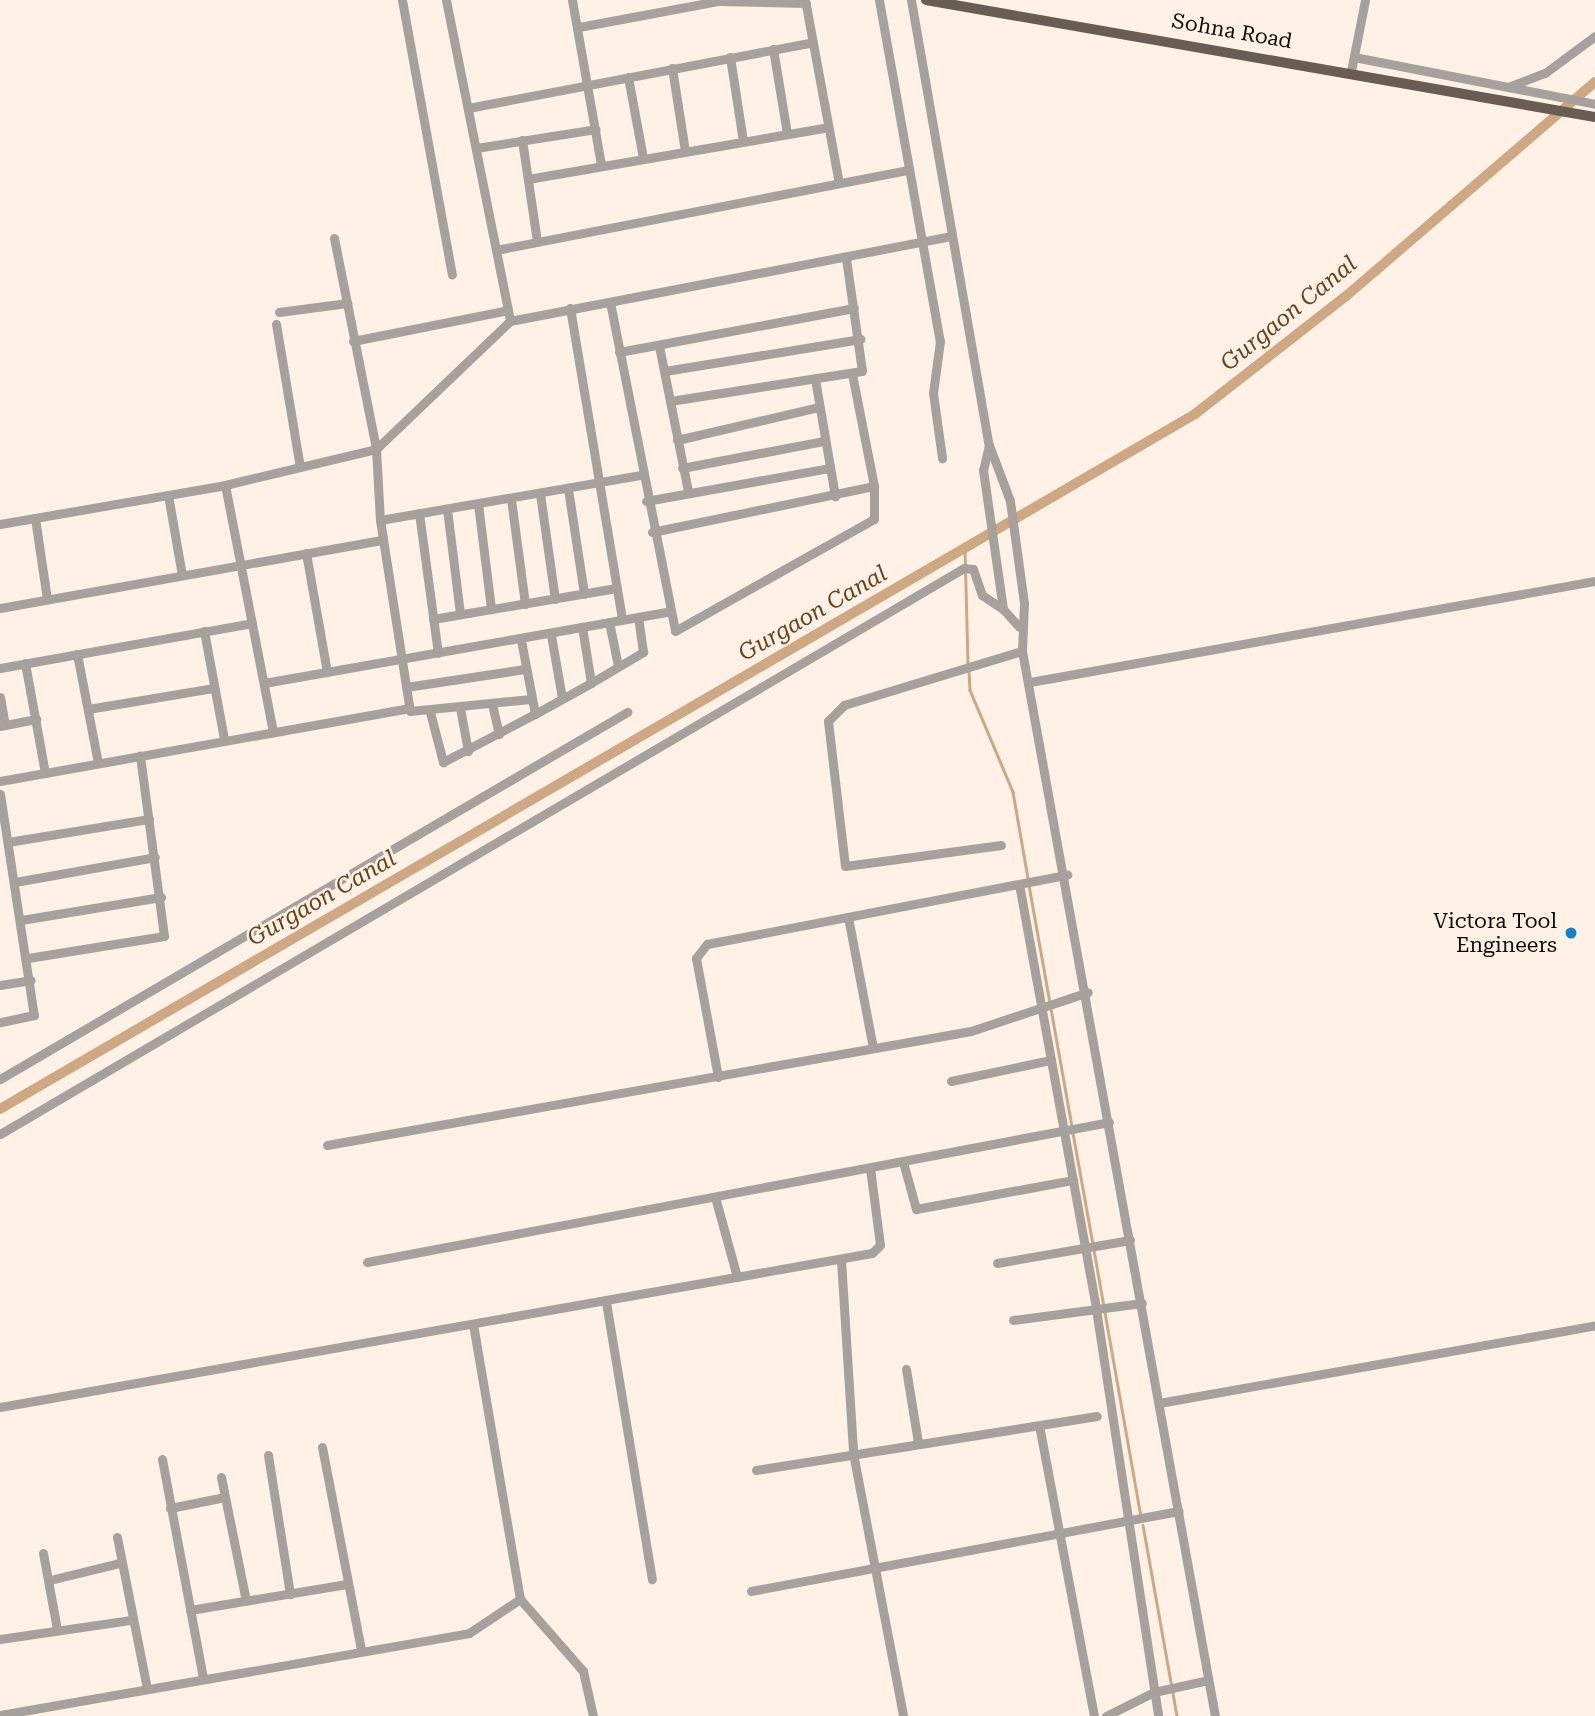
<!DOCTYPE html>
<style>
body{margin:0}
#map{position:relative;width:1595px;height:1716px;overflow:hidden;background:#fff1e5;font-family:"Roboto Serif",serif}
div>[style]{position:absolute}
.stream>*{height:2.5px;margin:-1.25px;padding:0 1.25px;transform-origin:1.25px;border-radius:1.25px;background:#cea883}
.canal>*{height:10px;margin:-5px;padding:0 5px;transform-origin:5px;border-radius:5px;background:#cea883}
.minor>*{height:9px;margin:-4.5px;padding:0 4.5px;transform-origin:4.5px;border-radius:4.5px;background:#a6a19c}
.major>*{height:10px;margin:-5px;padding:0 5px;transform-origin:5px;border-radius:5px;background:#675d54}
.dots>*{width:19px;height:19px;translate:-50% -50%;box-sizing:border-box;border:4px solid #fff1e5;border-radius:50%}
span{translate:-50% -50%;white-space:nowrap;text-align:center;line-height:1.15;-webkit-text-stroke:5px #fff1e5;paint-order:stroke}
.street-label{font-size:21px;color:#0f0b07}
.poi-label{font-size:21px;color:#0f0b07}
.right{translate:-100% -50%;text-align:right}
.water-label{font-size:23px;color:#684218;font-style:italic}
</style>
<div id="map">
<div class="stream">
<div style="left:965px;top:549px;width:115px;rotate:88.5deg"></div>
<div style="left:969px;top:671px;width:19px;rotate:87deg"></div>
<div style="left:970px;top:690px;width:111px;rotate:67.1deg"></div>
<div style="left:1013px;top:792px;width:87px;rotate:80.1deg"></div>
<div style="left:1029px;top:885px;width:245px;rotate:79.9deg"></div>
<div style="left:1073px;top:1133px;width:113px;rotate:79.8deg"></div>
<div style="left:1094px;top:1250px;width:270px;rotate:80deg"></div>
<div style="left:1143px;top:1525px;width:194px;rotate:79.9deg"></div>
</div>
<div class="canal">
<div style="left:0;top:1109px;width:1382px;rotate:-30.18deg"></div>
<div style="left:1195px;top:414px;width:190px;rotate:-38deg"></div>
<div style="left:1345px;top:297px;width:330px;rotate:-40.7deg"></div>
</div>
<div class="minor">
<div style="left:402px;top:0;width:279px;rotate:79.7deg"></div>
<div style="left:446px;top:0;width:327px;rotate:78.7deg"></div>
<div style="left:572px;top:0;width:168px;rotate:80deg"></div>
<div style="left:805px;top:0;width:186px;rotate:79.5deg"></div>
<div style="left:879px;top:0;width:346px;rotate:79.9deg"></div>
<div style="left:940px;top:341px;width:52px;rotate:97.7deg"></div>
<div style="left:933px;top:393px;width:66px;rotate:82.1deg"></div>
<div style="left:911px;top:0;width:452px;rotate:80.1deg"></div>
<div style="left:989px;top:445px;width:26px;rotate:103deg"></div>
<div style="left:983px;top:470px;width:140px;rotate:81.8deg"></div>
<div style="left:1003px;top:609px;width:24px;rotate:48deg"></div>
<div style="left:579px;top:27px;width:141px;rotate:-10.6deg"></div>
<div style="left:718px;top:1px;width:88px;rotate:1.3deg"></div>
<div style="left:773px;top:49px;width:86px;rotate:80.6deg"></div>
<div style="left:730px;top:57px;width:85px;rotate:81.2deg"></div>
<div style="left:1354px;top:57px;width:246px;rotate:11deg"></div>
<div style="left:672px;top:68px;width:84px;rotate:81.1deg"></div>
<div style="left:1351px;top:71px;width:72px;rotate:-78.8deg"></div>
<div style="left:628px;top:77px;width:82px;rotate:79.5deg"></div>
<div style="left:1508px;top:87px;width:40px;rotate:-21deg"></div>
<div style="left:1545px;top:73px;width:62px;rotate:-36.5deg"></div>
<div style="left:468px;top:108px;width:351px;rotate:-10.8deg"></div>
<div style="left:522px;top:140px;width:103px;rotate:81.6deg"></div>
<div style="left:476px;top:148px;width:121px;rotate:-9deg"></div>
<div style="left:528px;top:179px;width:304px;rotate:-9.8deg"></div>
<div style="left:334px;top:238px;width:215px;rotate:78.7deg"></div>
<div style="left:376px;top:449px;width:71px;rotate:86.8deg"></div>
<div style="left:380px;top:520px;width:193px;rotate:81.1deg"></div>
<div style="left:410px;top:711px;width:121px;rotate:-5.7deg"></div>
<div style="left:496px;top:250px;width:420px;rotate:-11deg"></div>
<div style="left:610px;top:302px;width:335px;rotate:78.8deg"></div>
<div style="left:675px;top:631px;width:228px;rotate:-29.4deg"></div>
<div style="left:874px;top:519px;width:33px;rotate:-90deg"></div>
<div style="left:874px;top:486px;width:114px;rotate:-101.1deg"></div>
<div style="left:570px;top:308px;width:315px;rotate:80.5deg"></div>
<div style="left:279px;top:312px;width:69px;rotate:-7.5deg"></div>
<div style="left:276px;top:324px;width:145px;rotate:80.5deg"></div>
<div style="left:353px;top:341px;width:158px;rotate:-11.3deg"></div>
<div style="left:659px;top:346px;width:148px;rotate:78.7deg"></div>
<div style="left:619px;top:352px;width:239px;rotate:-10.6deg"></div>
<div style="left:665px;top:371px;width:198px;rotate:-9.3deg"></div>
<div style="left:815px;top:379px;width:119px;rotate:80.3deg"></div>
<div style="left:670px;top:401px;width:194px;rotate:-8.9deg"></div>
<div style="left:862px;top:371px;width:113px;rotate:-98.1deg"></div>
<div style="left:677px;top:440px;width:146px;rotate:-13.1deg"></div>
<div style="left:989px;top:445px;width:60px;rotate:69.4deg"></div>
<div style="left:1010px;top:501px;width:103px;rotate:82.2deg"></div>
<div style="left:1024px;top:603px;width:48px;rotate:92.4deg"></div>
<div style="left:1022px;top:651px;width:1082px;rotate:79.73deg"></div>
<div style="left:682px;top:468px;width:145px;rotate:-10.8deg"></div>
<div style="left:225px;top:485px;width:252px;rotate:79deg"></div>
<div style="left:568px;top:489px;width:106px;rotate:81.3deg"></div>
<div style="left:540px;top:494px;width:106px;rotate:81.9deg"></div>
<div style="left:168px;top:495px;width:81px;rotate:80.1deg"></div>
<div style="left:511px;top:499px;width:106px;rotate:82.4deg"></div>
<div style="left:646px;top:501px;width:187px;rotate:-10.2deg"></div>
<div style="left:478px;top:504px;width:106px;rotate:82.9deg"></div>
<div style="left:447px;top:509px;width:106px;rotate:82.9deg"></div>
<div style="left:419px;top:513px;width:141px;rotate:82.3deg"></div>
<div style="left:35px;top:518px;width:82px;rotate:81.6deg"></div>
<div style="left:380px;top:520px;width:265px;rotate:-9.8deg"></div>
<div style="left:0;top:524px;width:228px;rotate:-9.8deg"></div>
<div style="left:225px;top:485px;width:155px;rotate:-13.4deg"></div>
<div style="left:376px;top:449px;width:185px;rotate:-43.7deg"></div>
<div style="left:510px;top:321px;width:450px;rotate:-10.9deg"></div>
<div style="left:652px;top:532px;width:227px;rotate:-11.7deg"></div>
<div style="left:306px;top:553px;width:121px;rotate:80deg"></div>
<div style="left:0;top:608px;width:389px;rotate:-10.1deg"></div>
<div style="left:433px;top:619px;width:186px;rotate:-9.6deg"></div>
<div style="left:609px;top:622px;width:45px;rotate:78.4deg"></div>
<div style="left:204px;top:631px;width:110px;rotate:79.5deg"></div>
<div style="left:551px;top:635px;width:64px;rotate:80.1deg"></div>
<div style="left:521px;top:640px;width:75px;rotate:79.3deg"></div>
<div style="left:535px;top:714px;width:64px;rotate:-29deg"></div>
<div style="left:591px;top:683px;width:57px;rotate:-99.1deg"></div>
<div style="left:77px;top:654px;width:111px;rotate:79.1deg"></div>
<div style="left:25px;top:663px;width:112px;rotate:79.7deg"></div>
<div style="left:0;top:668px;width:256px;rotate:-10.1deg"></div>
<div style="left:1030px;top:682px;width:574px;rotate:-10.14deg"></div>
<div style="left:264px;top:683px;width:410px;rotate:-10deg"></div>
<div style="left:591px;top:683px;width:61px;rotate:-30.8deg"></div>
<div style="left:643px;top:652px;width:35px;rotate:-98deg"></div>
<div style="left:406px;top:687px;width:120px;rotate:-8.6deg"></div>
<div style="left:0;top:697px;width:28px;rotate:80deg"></div>
<div style="left:492px;top:704px;width:31px;rotate:77deg"></div>
<div style="left:460px;top:708px;width:44px;rotate:79.5deg"></div>
<div style="left:88px;top:709px;width:128px;rotate:-9.5deg"></div>
<div style="left:430px;top:712px;width:52px;rotate:75.4deg"></div>
<div style="left:443px;top:762px;width:104px;rotate:-27.6deg"></div>
<div style="left:0;top:726px;width:37px;rotate:-11deg"></div>
<div style="left:0;top:781px;width:415px;rotate:-10.1deg"></div>
<div style="left:0;top:794px;width:224px;rotate:81.3deg"></div>
<div style="left:34px;top:1015px;width:35px;rotate:168deg"></div>
<div style="left:8px;top:842px;width:143px;rotate:-9.3deg"></div>
<div style="left:1001px;top:845px;width:157px;rotate:172.3deg"></div>
<div style="left:845px;top:866px;width:146px;rotate:-96.7deg"></div>
<div style="left:828px;top:721px;width:23px;rotate:-45deg"></div>
<div style="left:844px;top:705px;width:186px;rotate:-16.9deg"></div>
<div style="left:15px;top:882px;width:142px;rotate:-10.1deg"></div>
<div style="left:1019px;top:884px;width:432px;rotate:79.7deg"></div>
<div style="left:1096px;top:1309px;width:412px;rotate:81.3deg"></div>
<div style="left:848px;top:917px;width:133px;rotate:79.2deg"></div>
<div style="left:21px;top:920px;width:142px;rotate:-9.3deg"></div>
<div style="left:28px;top:958px;width:138px;rotate:-9.2deg"></div>
<div style="left:164px;top:936px;width:182px;rotate:-97.6deg"></div>
<div style="left:0;top:985px;width:31px;rotate:-9deg"></div>
<div style="left:718px;top:1077px;width:121px;rotate:-100.5deg"></div>
<div style="left:696px;top:958px;width:18px;rotate:-52deg"></div>
<div style="left:707px;top:944px;width:367px;rotate:-10.9deg"></div>
<div style="left:0;top:1079px;width:727px;rotate:-30.34deg"></div>
<div style="left:951px;top:1081px;width:102px;rotate:-11.9deg"></div>
<div style="left:0;top:1134px;width:1118px;rotate:-30.42deg"></div>
<div style="left:964px;top:568px;width:9px;rotate:6deg"></div>
<div style="left:973px;top:569px;width:28px;rotate:71deg"></div>
<div style="left:982px;top:595px;width:25px;rotate:34deg"></div>
<div style="left:327px;top:1145px;width:654px;rotate:-10.04deg"></div>
<div style="left:971px;top:1031px;width:123px;rotate:-18.4deg"></div>
<div style="left:903px;top:1162px;width:49px;rotate:74.5deg"></div>
<div style="left:916px;top:1209px;width:160px;rotate:-10.5deg"></div>
<div style="left:715px;top:1197px;width:83px;rotate:74.6deg"></div>
<div style="left:841px;top:1260px;width:193px;rotate:86.4deg"></div>
<div style="left:853px;top:1453px;width:268px;rotate:79.2deg"></div>
<div style="left:367px;top:1262px;width:755px;rotate:-10.68deg"></div>
<div style="left:997px;top:1263px;width:135px;rotate:-9.8deg"></div>
<div style="left:606px;top:1302px;width:281px;rotate:80.6deg"></div>
<div style="left:1013px;top:1320px;width:130px;rotate:-7.5deg"></div>
<div style="left:473px;top:1324px;width:279px;rotate:80.3deg"></div>
<div style="left:520px;top:1599px;width:96px;rotate:48.8deg"></div>
<div style="left:583px;top:1671px;width:46px;rotate:77.5deg"></div>
<div style="left:906px;top:1369px;width:74px;rotate:80.7deg"></div>
<div style="left:1159px;top:1403px;width:443px;rotate:-10.1deg"></div>
<div style="left:0;top:1407px;width:885px;rotate:-10.02deg"></div>
<div style="left:872px;top:1253px;width:11px;rotate:-45deg"></div>
<div style="left:880px;top:1245px;width:78px;rotate:-97.4deg"></div>
<div style="left:1039px;top:1425px;width:296px;rotate:79.3deg"></div>
<div style="left:322px;top:1447px;width:207px;rotate:79.1deg"></div>
<div style="left:268px;top:1455px;width:141px;rotate:81deg"></div>
<div style="left:162px;top:1459px;width:223px;rotate:79.4deg"></div>
<div style="left:756px;top:1470px;width:345px;rotate:-9deg"></div>
<div style="left:221px;top:1477px;width:126px;rotate:78.6deg"></div>
<div style="left:170px;top:1508px;width:56px;rotate:-11.3deg"></div>
<div style="left:117px;top:1537px;width:155px;rotate:78.8deg"></div>
<div style="left:43px;top:1553px;width:77px;rotate:79.6deg"></div>
<div style="left:50px;top:1580px;width:72px;rotate:-13.7deg"></div>
<div style="left:751px;top:1591px;width:435px;rotate:-10.6deg"></div>
<div style="left:190px;top:1610px;width:159px;rotate:-9.4deg"></div>
<div style="left:0;top:1639px;width:131px;rotate:-8.3deg"></div>
<div style="left:0;top:1715px;width:476px;rotate:-9.9deg"></div>
<div style="left:469px;top:1633px;width:61px;rotate:-33.7deg"></div>
<div style="left:1106px;top:1716px;width:54px;rotate:-26.6deg"></div>
<div style="left:1154px;top:1692px;width:55px;rotate:-12.5deg"></div>
</div>
<div class="major">
<div style="left:926px;top:0;width:679px;rotate:9.92deg"></div>
</div>
<div class="dots">
<div style="left:1571px;top:933px;background:#0e82cb"></div>
</div>
<div class="street-label">
<span style="left:1232px;top:31px;rotate:10deg">Sohna Road</span>
</div>
<div class="poi-label">
<span class="right" style="left:1557px;top:933px">Victora Tool<br>Engineers</span>
</div>
<div class="water-label">
<span style="left:1289px;top:314px;rotate:-39deg">Gurgaon Canal</span>
<span style="left:813px;top:614px;rotate:-30deg">Gurgaon Canal</span>
<span style="left:322px;top:899px;rotate:-30deg">Gurgaon Canal</span>
</div>
</div>
